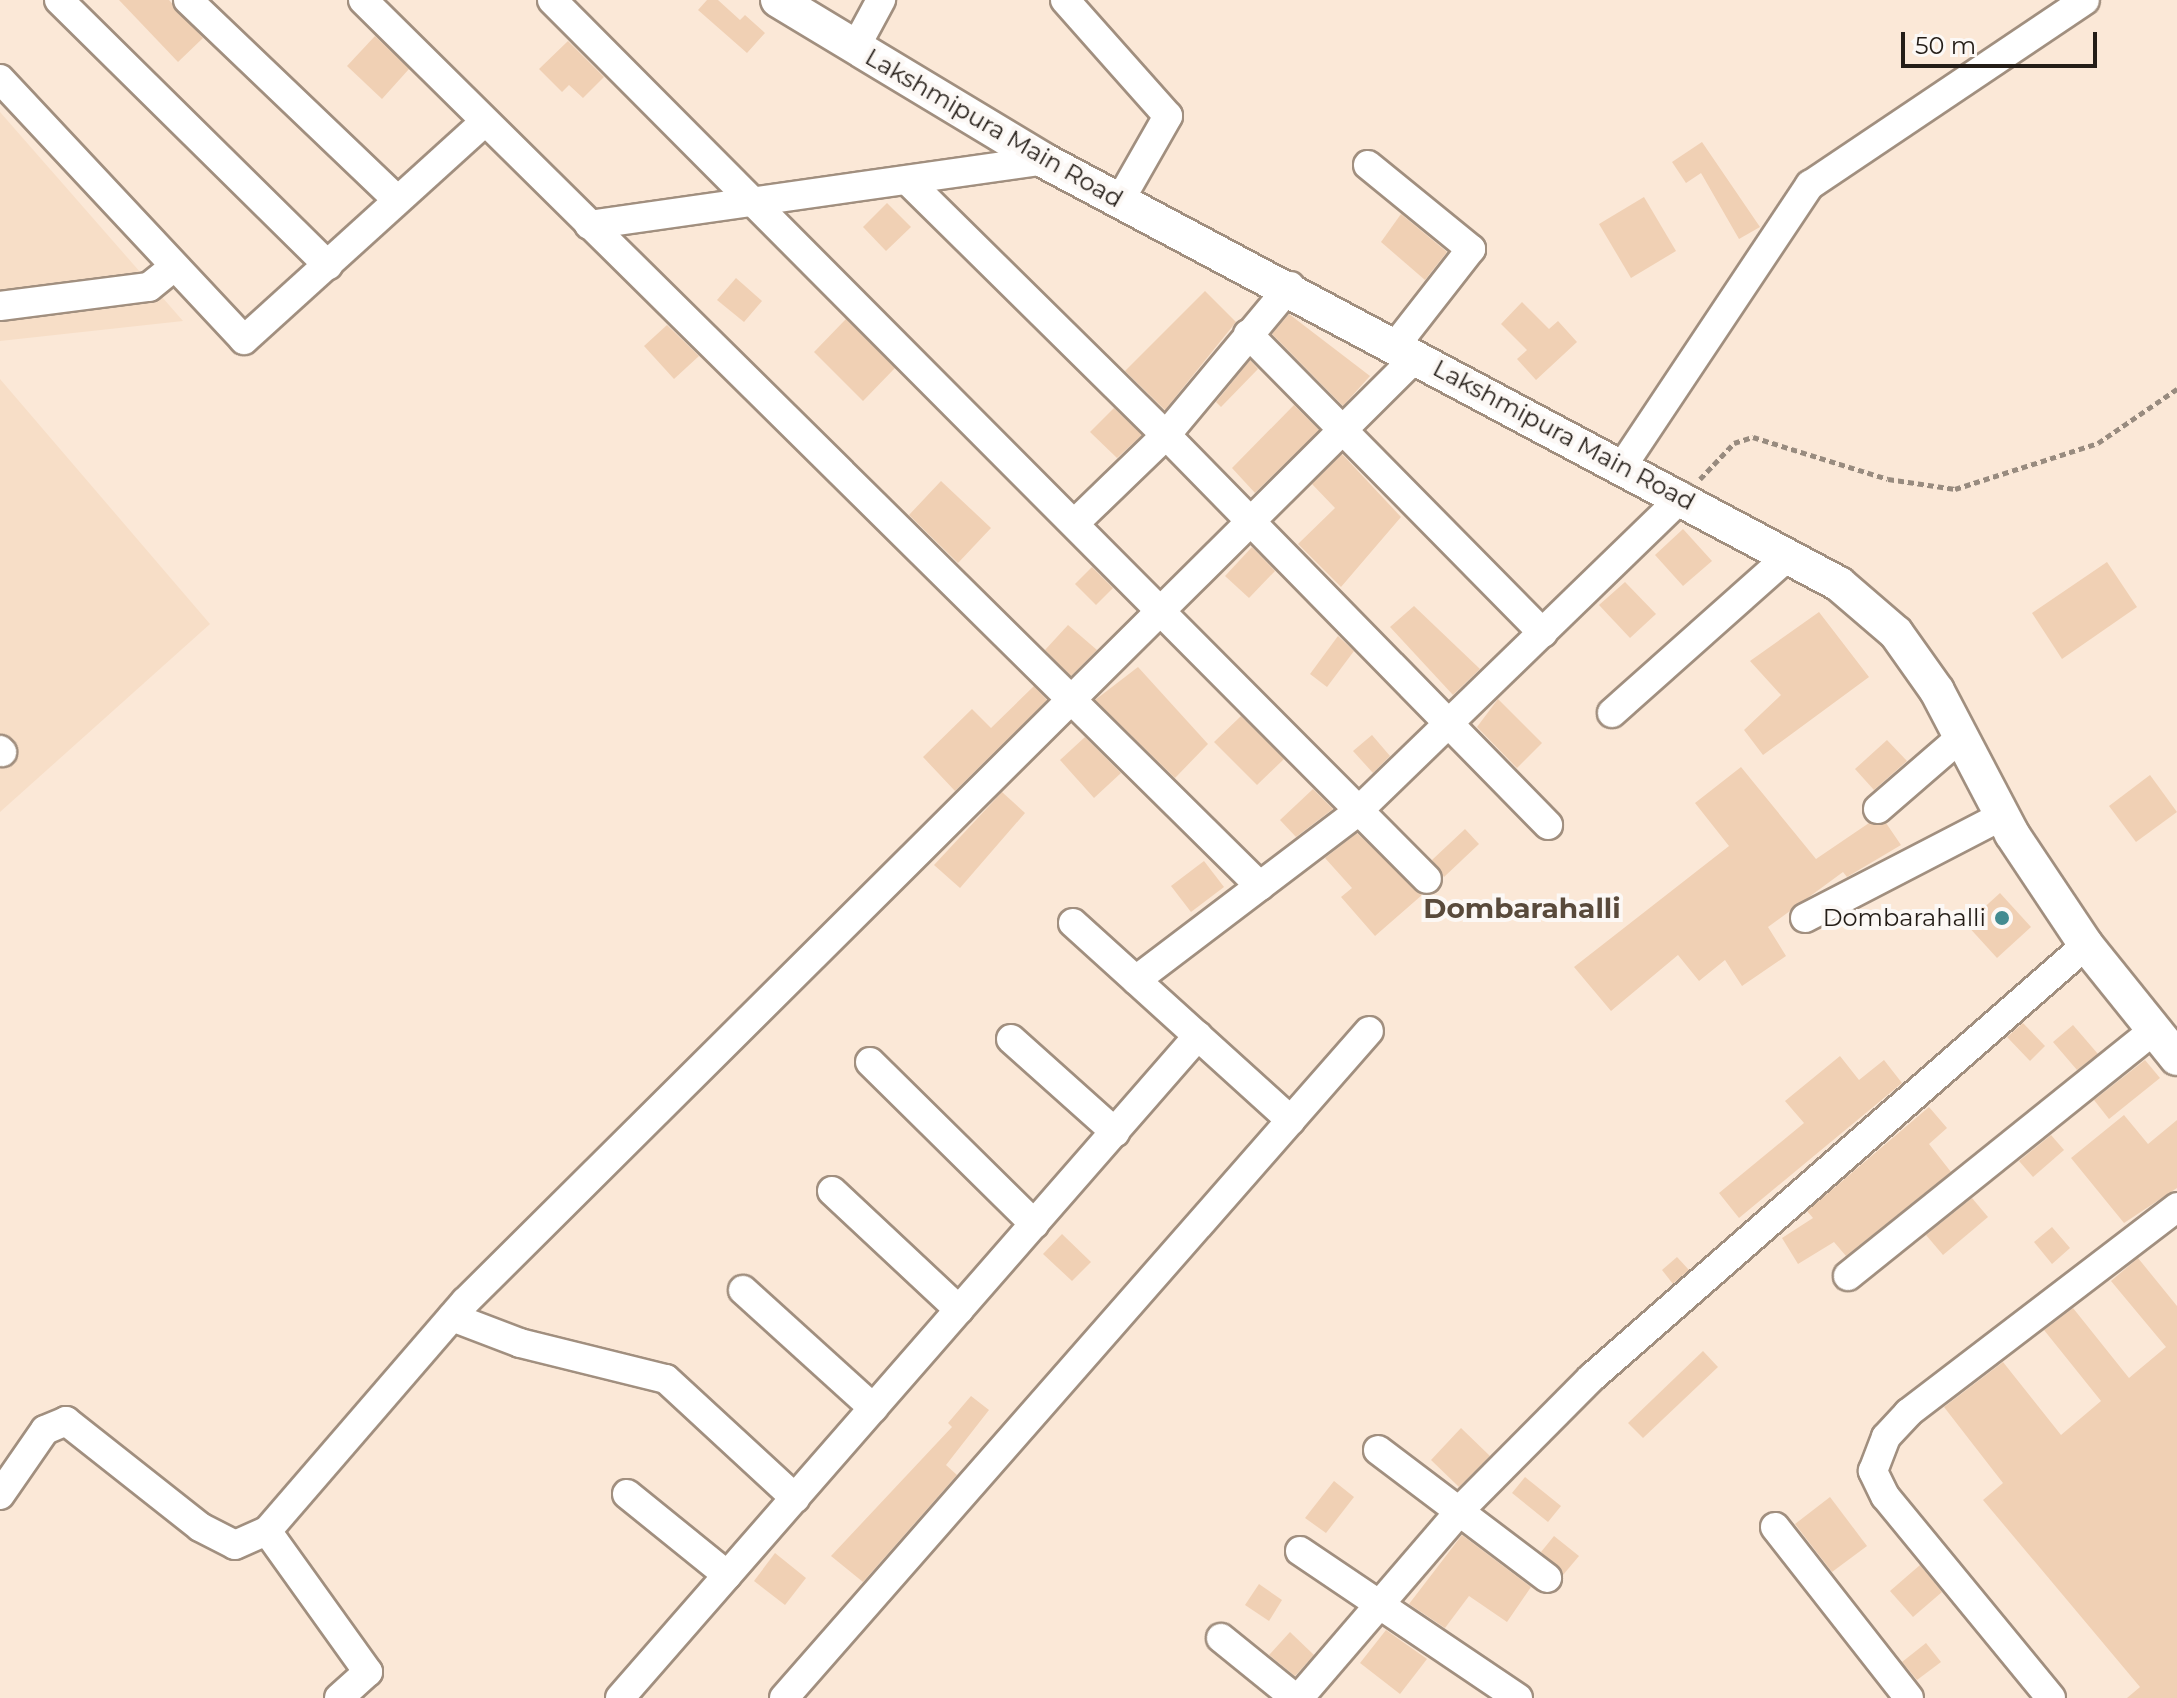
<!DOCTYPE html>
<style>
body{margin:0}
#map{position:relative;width:2177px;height:1698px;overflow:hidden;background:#fbe8d7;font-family:Montserrat,sans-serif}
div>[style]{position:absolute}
.built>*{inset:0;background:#f7dec7}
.building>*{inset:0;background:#f0d0b4}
.path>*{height:5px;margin-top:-2.5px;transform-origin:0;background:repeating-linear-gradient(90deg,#988b7f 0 6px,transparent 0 10px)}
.roads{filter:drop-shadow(2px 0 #a18f7f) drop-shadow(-2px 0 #a18f7f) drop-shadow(0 2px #a18f7f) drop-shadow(0 -2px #a18f7f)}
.minor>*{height:28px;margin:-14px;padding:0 14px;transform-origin:14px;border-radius:14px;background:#fff}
.major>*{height:34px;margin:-17px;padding:0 17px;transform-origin:17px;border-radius:17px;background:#fff}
.dots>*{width:22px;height:22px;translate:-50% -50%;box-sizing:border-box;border:4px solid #fcf8f5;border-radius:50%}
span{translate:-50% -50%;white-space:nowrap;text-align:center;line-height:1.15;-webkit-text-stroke:8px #fcf8f5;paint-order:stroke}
.street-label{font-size:24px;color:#241d17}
.poi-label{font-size:24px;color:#241d17}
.right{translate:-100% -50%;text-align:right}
.quarter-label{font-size:28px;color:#594a3b;font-weight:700}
.scale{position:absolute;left:1901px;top:32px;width:196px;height:36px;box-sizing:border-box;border:4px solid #241d17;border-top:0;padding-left:10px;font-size:24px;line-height:28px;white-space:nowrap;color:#241d17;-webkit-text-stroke:6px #fcf8f5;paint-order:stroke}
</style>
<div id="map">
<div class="built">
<div style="clip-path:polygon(0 112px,183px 321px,0 341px)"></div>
<div style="clip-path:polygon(0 379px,210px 624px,0 812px)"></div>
</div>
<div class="building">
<div style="clip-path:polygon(119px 0,169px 0,203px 38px,178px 62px)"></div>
<div style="clip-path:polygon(707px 0,718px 0,740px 20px,745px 15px,765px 33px,747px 53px,698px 10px)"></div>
<div style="clip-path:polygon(375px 36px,409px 69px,382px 99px,347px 66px)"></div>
<div style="clip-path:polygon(568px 41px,604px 77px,583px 98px,569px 85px,562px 92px,539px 69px)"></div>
<div style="clip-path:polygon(1702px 142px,1760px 227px,1739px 239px,1701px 173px,1686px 183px,1672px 162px)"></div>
<div style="clip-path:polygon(1644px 197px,1676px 251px,1631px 278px,1599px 224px)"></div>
<div style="clip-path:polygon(887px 203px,911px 227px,886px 251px,863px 227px)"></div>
<div style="clip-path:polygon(1401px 214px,1447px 252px,1425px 280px,1381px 242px)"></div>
<div style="clip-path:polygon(736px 278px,762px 301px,744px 322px,717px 300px)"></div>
<div style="clip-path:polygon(1205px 291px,1236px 322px,1165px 410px,1125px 371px)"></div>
<div style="clip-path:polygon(1522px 302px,1549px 329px,1558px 321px,1577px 342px,1536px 380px,1517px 359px,1527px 350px,1501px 324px)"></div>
<div style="clip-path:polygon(1289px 314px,1370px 376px,1343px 406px,1272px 334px)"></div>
<div style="clip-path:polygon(846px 319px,895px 368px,863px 401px,814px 352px)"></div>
<div style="clip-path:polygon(667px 325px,699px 356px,674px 379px,644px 346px)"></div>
<div style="clip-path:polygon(1250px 360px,1258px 369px,1221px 407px,1216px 402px)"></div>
<div style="clip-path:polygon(1294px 405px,1319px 430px,1255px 493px,1232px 468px)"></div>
<div style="clip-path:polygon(1114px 408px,1142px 435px,1117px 458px,1090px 432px)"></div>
<div style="clip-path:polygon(1342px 454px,1401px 517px,1341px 587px,1298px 544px,1335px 508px,1312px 484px)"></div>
<div style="clip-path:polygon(941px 481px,991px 528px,958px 563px,909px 515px)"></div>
<div style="clip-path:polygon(1683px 529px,1712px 561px,1683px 586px,1655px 555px)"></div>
<div style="clip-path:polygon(1252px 547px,1275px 571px,1249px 598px,1225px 576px)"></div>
<div style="clip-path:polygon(2107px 562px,2137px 607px,2062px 659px,2032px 613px)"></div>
<div style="clip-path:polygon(1092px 567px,1113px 588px,1096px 605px,1075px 584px)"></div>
<div style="clip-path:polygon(1625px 582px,1656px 614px,1630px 638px,1599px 605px)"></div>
<div style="clip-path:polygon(1414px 606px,1480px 669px,1453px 695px,1390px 627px)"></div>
<div style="clip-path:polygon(1819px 612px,1869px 677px,1763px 755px,1744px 730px,1781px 695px,1750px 661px)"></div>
<div style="clip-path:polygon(1068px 625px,1097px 650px,1071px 676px,1045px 650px)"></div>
<div style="clip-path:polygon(1338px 636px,1354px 651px,1327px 687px,1310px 674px)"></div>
<div style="clip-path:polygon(1138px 667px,1208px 744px,1175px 778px,1095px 700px)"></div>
<div style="clip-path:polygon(1034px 686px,1047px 700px,955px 791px,923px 757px,972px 709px,991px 728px)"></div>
<div style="clip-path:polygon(1498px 699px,1542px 743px,1517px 768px,1477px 727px)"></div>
<div style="clip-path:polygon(1241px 716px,1284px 759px,1257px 785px,1214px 742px)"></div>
<div style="clip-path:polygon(1372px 735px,1390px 756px,1373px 773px,1353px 751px)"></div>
<div style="clip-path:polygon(1085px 737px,1121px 773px,1094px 798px,1060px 760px)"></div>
<div style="clip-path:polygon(1887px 740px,1907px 761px,1874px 790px,1855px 769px)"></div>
<div style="clip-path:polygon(1741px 767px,1816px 859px,1869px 823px,1886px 823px,1901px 845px,1847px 877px,1843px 872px,1768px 927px,1786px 956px,1742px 986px,1725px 960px,1699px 981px,1678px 955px,1611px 1011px,1574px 967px,1729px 846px,1695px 803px)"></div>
<div style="clip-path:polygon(2150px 775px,2177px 812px,2136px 842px,2109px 806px)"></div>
<div style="clip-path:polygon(1313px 789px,1333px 809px,1296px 837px,1280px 820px)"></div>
<div style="clip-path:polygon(1002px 792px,1025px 813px,960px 888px,934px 865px)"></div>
<div style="clip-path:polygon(1465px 829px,1479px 844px,1444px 877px,1432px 860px)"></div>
<div style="clip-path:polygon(1357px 833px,1422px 895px,1375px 936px,1341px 897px,1352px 888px,1325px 858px)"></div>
<div style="clip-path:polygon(1204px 861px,1224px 887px,1191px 912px,1171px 886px)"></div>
<div style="clip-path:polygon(2000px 893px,2031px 927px,1997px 958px,1966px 924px)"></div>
<div style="clip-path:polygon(2023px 1023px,2045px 1046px,2030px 1061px,2007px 1037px)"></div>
<div style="clip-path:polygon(2073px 1025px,2098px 1054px,2077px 1070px,2053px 1042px)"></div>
<div style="clip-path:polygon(1840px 1056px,1859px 1080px,1884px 1060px,1902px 1083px,1739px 1218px,1719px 1193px,1804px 1123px,1785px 1101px)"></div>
<div style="clip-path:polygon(2145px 1060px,2160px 1078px,2109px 1119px,2094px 1100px)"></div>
<div style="clip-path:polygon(1929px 1107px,1947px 1128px,1929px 1144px,1951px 1172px,1846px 1256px,1834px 1242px,1798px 1264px,1782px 1238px,1813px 1218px,1807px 1211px)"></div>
<div style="clip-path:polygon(2124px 1115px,2148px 1144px,2177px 1120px,2177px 1188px,2124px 1223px,2071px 1158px)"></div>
<div style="clip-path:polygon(2051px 1135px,2064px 1150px,2033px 1177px,2019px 1161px)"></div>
<div style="clip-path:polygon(1972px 1198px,1988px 1217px,1943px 1255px,1926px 1235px)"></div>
<div style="clip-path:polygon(2052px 1227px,2070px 1248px,2052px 1264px,2034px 1242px)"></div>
<div style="clip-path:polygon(1062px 1234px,1091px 1262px,1072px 1281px,1043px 1254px)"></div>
<div style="clip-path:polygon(1677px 1257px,1689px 1270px,1673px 1284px,1662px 1270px)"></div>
<div style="clip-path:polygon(2138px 1258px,2177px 1306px,2177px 1698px,2127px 1698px,2140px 1687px,1983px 1500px,2003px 1483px,1944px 1407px,2003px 1362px,2061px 1435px,2101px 1401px,2044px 1330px,2073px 1308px,2129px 1378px,2166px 1347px,2111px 1281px)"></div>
<div style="clip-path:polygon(1703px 1351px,1718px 1367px,1643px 1438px,1628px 1423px)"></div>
<div style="clip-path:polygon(971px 1396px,989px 1410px,946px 1465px,957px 1475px,863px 1582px,831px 1556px,952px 1427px,948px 1423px)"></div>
<div style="clip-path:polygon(1461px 1428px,1490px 1456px,1459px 1487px,1431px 1460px)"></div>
<div style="clip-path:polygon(1525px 1477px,1561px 1506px,1548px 1522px,1512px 1493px)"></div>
<div style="clip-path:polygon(1334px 1481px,1354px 1497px,1326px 1533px,1305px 1518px)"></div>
<div style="clip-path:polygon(1830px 1497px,1867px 1546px,1832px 1572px,1795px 1524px)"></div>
<div style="clip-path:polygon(1462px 1535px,1531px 1587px,1507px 1622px,1469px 1596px,1445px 1628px,1409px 1604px)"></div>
<div style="clip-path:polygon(1554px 1536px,1579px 1556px,1563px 1575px,1541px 1552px)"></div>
<div style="clip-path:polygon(775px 1553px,806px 1578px,785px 1605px,754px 1581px)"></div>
<div style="clip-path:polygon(1920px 1565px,1942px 1592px,1913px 1617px,1890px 1591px)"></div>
<div style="clip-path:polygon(1259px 1584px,1282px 1600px,1269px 1621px,1245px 1605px)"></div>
<div style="clip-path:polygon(1386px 1630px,1427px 1659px,1400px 1694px,1360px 1663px)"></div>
<div style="clip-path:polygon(1290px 1632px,1314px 1655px,1295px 1676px,1269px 1655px)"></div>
<div style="clip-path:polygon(1926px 1643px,1941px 1662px,1917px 1680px,1902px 1662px)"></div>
</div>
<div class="path">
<div style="left:1700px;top:479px;width:50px;rotate:-46.6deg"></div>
<div style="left:1734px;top:443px;width:20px;rotate:-18deg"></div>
<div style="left:1753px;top:437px;width:141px;rotate:17.3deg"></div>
<div style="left:1888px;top:479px;width:68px;rotate:8.5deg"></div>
<div style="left:1955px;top:489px;width:150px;rotate:-17.8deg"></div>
<div style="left:2098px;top:443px;width:96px;rotate:-34.4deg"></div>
</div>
<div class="roads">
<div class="minor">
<div style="left:59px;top:0;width:378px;rotate:44.6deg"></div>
<div style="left:188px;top:0;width:289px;rotate:43.7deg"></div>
<div style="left:363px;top:0;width:1261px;rotate:44.65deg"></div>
<div style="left:552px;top:0;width:1240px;rotate:45.13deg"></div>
<div style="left:1065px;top:0;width:155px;rotate:48.4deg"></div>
<div style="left:1168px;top:116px;width:97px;rotate:119.7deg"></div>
<div style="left:855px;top:48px;width:55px;rotate:-61.6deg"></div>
<div style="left:0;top:79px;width:357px;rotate:46.9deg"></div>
<div style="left:244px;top:340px;width:323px;rotate:-42.2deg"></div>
<div style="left:1368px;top:165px;width:133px;rotate:39.2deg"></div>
<div style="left:1471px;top:249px;width:122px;rotate:128deg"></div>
<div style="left:909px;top:182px;width:361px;rotate:44.6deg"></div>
<div style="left:1166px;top:435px;width:194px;rotate:-50.2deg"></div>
<div style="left:589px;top:225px;width:459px;rotate:-8.1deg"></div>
<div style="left:0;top:306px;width:150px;rotate:-7.3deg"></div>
<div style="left:149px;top:287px;width:32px;rotate:-39deg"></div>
<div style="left:1248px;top:334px;width:420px;rotate:45.4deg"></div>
<div style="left:1623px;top:465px;width:337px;rotate:-56.3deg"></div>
<div style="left:1810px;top:185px;width:331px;rotate:-33.9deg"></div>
<div style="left:1077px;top:521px;width:124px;rotate:-44deg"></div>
<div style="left:1166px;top:435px;width:546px;rotate:45.59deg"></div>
<div style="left:1612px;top:713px;width:236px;rotate:-41.7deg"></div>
<div style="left:0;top:750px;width:3px;rotate:45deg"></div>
<div style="left:1878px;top:809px;width:110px;rotate:-40.9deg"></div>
<div style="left:1805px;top:918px;width:222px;rotate:-27.4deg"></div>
<div style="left:1073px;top:923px;width:294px;rotate:42.2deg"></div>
<div style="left:1136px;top:980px;width:276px;rotate:-37.2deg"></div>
<div style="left:1356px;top:813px;width:454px;rotate:-44.1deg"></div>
<div style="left:1011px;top:1039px;width:140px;rotate:41.8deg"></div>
<div style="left:870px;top:1062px;width:231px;rotate:44.6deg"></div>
<div style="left:832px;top:1191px;width:174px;rotate:43.1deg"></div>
<div style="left:1848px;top:1276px;width:391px;rotate:-38.8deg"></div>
<div style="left:743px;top:1290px;width:176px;rotate:42.2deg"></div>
<div style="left:452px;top:1317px;width:73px;rotate:20.9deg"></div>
<div style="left:520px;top:1343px;width:150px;rotate:13.9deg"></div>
<div style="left:666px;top:1379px;width:176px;rotate:42.7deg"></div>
<div style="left:1378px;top:1450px;width:212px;rotate:37.1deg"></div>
<div style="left:627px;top:1494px;width:129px;rotate:39deg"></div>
<div style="left:0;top:1495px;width:79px;rotate:-55.3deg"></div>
<div style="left:45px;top:1430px;width:23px;rotate:-23deg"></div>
<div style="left:66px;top:1421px;width:171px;rotate:38.3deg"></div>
<div style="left:200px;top:1527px;width:39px;rotate:27deg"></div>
<div style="left:235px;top:1545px;width:35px;rotate:-24deg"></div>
<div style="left:1775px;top:1527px;width:217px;rotate:51.9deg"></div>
<div style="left:1300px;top:1551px;width:263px;rotate:34deg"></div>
<div style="left:1221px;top:1638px;width:95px;rotate:39deg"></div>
<div style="left:339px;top:1698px;width:39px;rotate:-42deg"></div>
<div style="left:368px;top:1672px;width:173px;rotate:-125.6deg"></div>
<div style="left:267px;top:1531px;width:303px;rotate:-49.2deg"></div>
<div style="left:465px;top:1302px;width:1341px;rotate:-44.82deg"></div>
<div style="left:620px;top:1698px;width:879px;rotate:-48.88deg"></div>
<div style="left:784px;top:1698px;width:887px;rotate:-48.75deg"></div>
<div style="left:1299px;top:1698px;width:252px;rotate:-49.3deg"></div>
<div style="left:1463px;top:1507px;width:182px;rotate:-45.2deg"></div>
<div style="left:1591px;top:1378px;width:658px;rotate:-41.18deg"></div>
<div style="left:2051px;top:1698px;width:261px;rotate:-129.4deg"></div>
<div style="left:1885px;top:1496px;width:28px;rotate:-116deg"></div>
<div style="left:1873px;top:1471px;width:36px;rotate:-69deg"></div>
<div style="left:1886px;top:1437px;width:33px;rotate:-47deg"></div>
<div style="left:1908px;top:1413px;width:339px;rotate:-37.4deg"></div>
</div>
<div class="major">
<div style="left:778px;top:0;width:310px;rotate:31.1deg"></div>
<div style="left:1043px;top:160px;width:902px;rotate:28.04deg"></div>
<div style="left:1839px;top:584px;width:75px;rotate:40.7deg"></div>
<div style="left:1896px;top:633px;width:71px;rotate:54.7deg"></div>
<div style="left:1937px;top:691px;width:161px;rotate:62.3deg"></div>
<div style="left:2012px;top:834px;width:133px;rotate:56.3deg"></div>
<div style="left:2086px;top:945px;width:145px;rotate:51.2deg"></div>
</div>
</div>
<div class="dots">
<div style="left:2002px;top:918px;background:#438b90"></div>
</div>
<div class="street-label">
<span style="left:994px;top:128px;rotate:30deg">Lakshmipura Main Road</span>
<span style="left:1564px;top:435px;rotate:28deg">Lakshmipura Main Road</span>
</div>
<div class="poi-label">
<span class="right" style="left:1986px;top:918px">Dombarahalli</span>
</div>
<div class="quarter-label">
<span style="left:1522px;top:908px">Dombarahalli</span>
</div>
<div class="scale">50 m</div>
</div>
